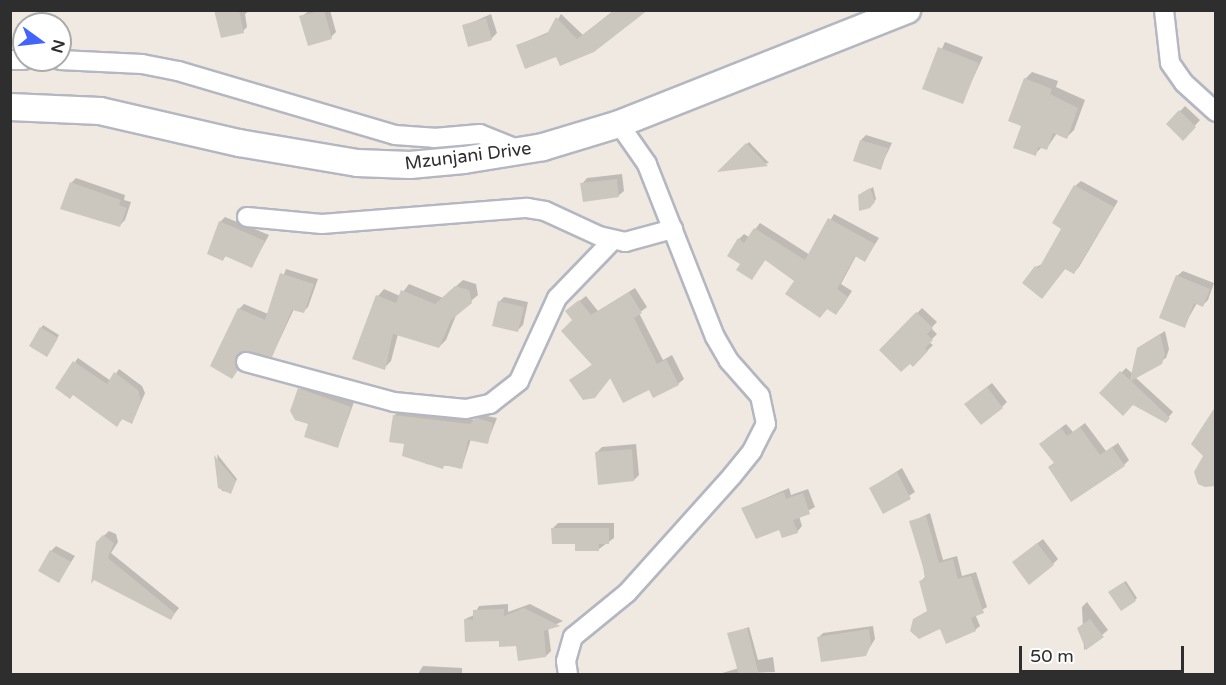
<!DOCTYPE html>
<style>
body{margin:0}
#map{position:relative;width:1226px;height:685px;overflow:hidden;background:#efe9e1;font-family:"Varela Round",sans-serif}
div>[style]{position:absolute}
.shadow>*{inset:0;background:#0003}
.building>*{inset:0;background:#cbc7bf}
.roads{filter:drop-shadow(2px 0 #b4b7c1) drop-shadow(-2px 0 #b4b7c1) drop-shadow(0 2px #b4b7c1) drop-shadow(0 -2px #b4b7c1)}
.minor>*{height:18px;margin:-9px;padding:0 9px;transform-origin:9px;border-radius:9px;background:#fff}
.secondary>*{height:26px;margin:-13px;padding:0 13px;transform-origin:13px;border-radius:13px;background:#fff}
span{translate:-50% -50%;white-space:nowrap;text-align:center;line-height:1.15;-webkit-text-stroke:5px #fff;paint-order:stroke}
.street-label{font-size:18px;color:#2e2e2e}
.frame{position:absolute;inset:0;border:12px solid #2e2e2e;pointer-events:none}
.north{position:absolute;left:12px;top:12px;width:60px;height:60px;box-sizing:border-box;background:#fff;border:2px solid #ababab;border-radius:50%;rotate:105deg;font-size:16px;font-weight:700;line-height:24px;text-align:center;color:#2e2e2e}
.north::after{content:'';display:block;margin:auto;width:21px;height:27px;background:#4264fb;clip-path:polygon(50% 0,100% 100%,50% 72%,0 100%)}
.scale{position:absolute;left:1019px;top:646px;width:165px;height:27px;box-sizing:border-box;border:3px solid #2e2e2e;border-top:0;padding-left:8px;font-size:18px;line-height:21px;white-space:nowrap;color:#2e2e2e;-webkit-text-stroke:4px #fff;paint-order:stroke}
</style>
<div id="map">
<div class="shadow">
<div style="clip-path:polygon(216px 10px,250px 10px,245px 14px,247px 27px,243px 31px)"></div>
<div style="clip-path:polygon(310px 10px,330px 10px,336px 32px,331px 37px,301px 17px)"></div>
<div style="clip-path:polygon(491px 14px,497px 33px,491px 39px,464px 26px)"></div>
<div style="clip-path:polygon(561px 14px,583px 35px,557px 55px,518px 45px,551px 31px)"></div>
<div style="clip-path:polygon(945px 42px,983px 57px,962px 102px,924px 88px)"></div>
<div style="clip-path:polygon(1032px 72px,1058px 81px,1056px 87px,1085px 100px,1074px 130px,1067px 137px,1057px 133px,1047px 148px,1042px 147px,1035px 154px,1023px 125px,1025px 79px)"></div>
<div style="clip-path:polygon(1185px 106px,1200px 120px,1183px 139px,1168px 124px)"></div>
<div style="clip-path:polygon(866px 135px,892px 143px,880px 168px,861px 140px)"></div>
<div style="clip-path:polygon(749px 142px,769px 163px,721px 170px)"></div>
<div style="clip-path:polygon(622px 174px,624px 191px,618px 196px,582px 184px,587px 178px)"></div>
<div style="clip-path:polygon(76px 178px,125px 195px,124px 200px,131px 202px,125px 220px,120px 225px,71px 183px)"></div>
<div style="clip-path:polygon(1081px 181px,1118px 201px,1079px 267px,1074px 272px,1066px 268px,1042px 297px,1036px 267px,1044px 263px,1063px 228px,1075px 186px)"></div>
<div style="clip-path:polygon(873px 187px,876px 199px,872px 204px,861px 195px)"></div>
<div style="clip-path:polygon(834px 214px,879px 238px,865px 260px,856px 256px,841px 284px,852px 291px,841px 308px,828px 308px,820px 316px,796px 280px,766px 259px,752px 278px,742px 264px,739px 239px,744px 234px,749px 237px,760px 223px,810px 255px)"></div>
<div style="clip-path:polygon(225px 217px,269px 235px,252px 266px,227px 255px,223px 259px,220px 222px)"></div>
<div style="clip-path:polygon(286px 269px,318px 279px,308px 307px,303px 312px,294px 309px,272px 356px,250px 350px,242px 352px,242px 363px,232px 377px,239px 309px,244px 304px,268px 314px)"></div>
<div style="clip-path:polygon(1183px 271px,1214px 283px,1208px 300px,1203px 305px,1197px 303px,1184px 326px,1177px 276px)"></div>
<div style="clip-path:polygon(463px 280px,476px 284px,478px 295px,457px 313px,446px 340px,439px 347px,398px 334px,391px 361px,384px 368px,378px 296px,384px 289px,400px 296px,409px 284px,443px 298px)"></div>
<div style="clip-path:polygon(635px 288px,647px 307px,639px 313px,663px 360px,672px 355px,684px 379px,678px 384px,649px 388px,611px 377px,600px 391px,571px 380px,593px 364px,574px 320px,573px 306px,586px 296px,598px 311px)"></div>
<div style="clip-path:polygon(504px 297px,528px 302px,523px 325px,518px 330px,499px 302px)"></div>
<div style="clip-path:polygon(922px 308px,937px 322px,931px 328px,937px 334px,929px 342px,933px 345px,913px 365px,881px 350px)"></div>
<div style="clip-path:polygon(43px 325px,59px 335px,49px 353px,31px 345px)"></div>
<div style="clip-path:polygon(1165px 331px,1169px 349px,1166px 358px,1135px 377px,1173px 412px,1165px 421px,1133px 403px,1101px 393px,1126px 368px,1133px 374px,1138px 348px)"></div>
<div style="clip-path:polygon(78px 358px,111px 381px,119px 369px,142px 386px,145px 393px,132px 423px,123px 418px,121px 421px,75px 362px)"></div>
<div style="clip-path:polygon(992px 383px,1007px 402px,1002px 407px,971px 399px)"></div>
<div style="clip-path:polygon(304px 385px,354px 402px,338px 446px,310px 422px,300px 389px)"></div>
<div style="clip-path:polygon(399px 411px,476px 420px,482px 415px,497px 418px,487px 443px,471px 439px,462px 467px,426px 464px,394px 416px)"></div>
<div style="clip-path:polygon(1216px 411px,1216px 446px,1211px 451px,1216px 457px,1214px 484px,1205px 456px,1193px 444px)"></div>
<div style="clip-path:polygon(1085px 423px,1106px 451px,1118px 443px,1129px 460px,1124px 465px,1049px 467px,1055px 462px,1046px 439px,1066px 424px,1073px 432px)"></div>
<div style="clip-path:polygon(636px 444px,639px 475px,634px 480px,597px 452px,602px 447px)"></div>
<div style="clip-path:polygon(217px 454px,237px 479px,230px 492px,222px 491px)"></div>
<div style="clip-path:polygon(902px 468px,915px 492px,884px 512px,871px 488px)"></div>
<div style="clip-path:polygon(789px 488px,791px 495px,808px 489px,815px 507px,799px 516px,802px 526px,797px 532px,779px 528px,743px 508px)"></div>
<div style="clip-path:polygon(930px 513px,943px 560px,957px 556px,962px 576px,976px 572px,987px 607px,975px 614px,980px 626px,975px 630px,941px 627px,929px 611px,921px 581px,926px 576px,911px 522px)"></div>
<div style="clip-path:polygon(558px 523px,614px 523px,614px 538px,599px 549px,576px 543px,553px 528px)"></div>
<div style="clip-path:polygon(109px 531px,116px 534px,118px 542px,111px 553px,179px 608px,171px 618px,94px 579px,97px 542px)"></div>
<div style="clip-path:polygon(1043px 539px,1058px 559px,1053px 564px,1019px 557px)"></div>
<div style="clip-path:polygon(56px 546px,75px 556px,58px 582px,51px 551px)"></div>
<div style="clip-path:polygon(1126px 581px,1137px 598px,1135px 600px,1112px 590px)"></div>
<div style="clip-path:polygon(1087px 602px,1108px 630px,1084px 650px,1082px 607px)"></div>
<div style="clip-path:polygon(508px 604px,508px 612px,530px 604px,563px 621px,548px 628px,551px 651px,546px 656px,501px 639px,465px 619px,474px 615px,479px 606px)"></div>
<div style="clip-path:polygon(873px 626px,875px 639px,865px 655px,819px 637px,823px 633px)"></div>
<div style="clip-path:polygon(749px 627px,758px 660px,773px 657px,775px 672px,719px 674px,739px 668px,729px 634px)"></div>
<div style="clip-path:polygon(423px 666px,462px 668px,462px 674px,418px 674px)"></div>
</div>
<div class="building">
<div style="clip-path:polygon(214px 10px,239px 10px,244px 33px,221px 38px)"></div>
<div style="clip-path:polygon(324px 10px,332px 39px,308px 46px,299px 16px)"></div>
<div style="clip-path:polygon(614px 10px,648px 10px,594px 52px,560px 66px,556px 57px,525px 69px,516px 45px,547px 34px,556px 17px,577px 39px)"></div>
<div style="clip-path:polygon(486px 18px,492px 40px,468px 47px,462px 25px)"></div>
<div style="clip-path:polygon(938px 47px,979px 63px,963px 104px,922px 89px)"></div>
<div style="clip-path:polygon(1024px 78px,1052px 89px,1050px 94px,1078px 108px,1067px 139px,1053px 133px,1047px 150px,1038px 147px,1036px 156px,1013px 148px,1021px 126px,1008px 121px)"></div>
<div style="clip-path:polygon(1179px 110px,1196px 127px,1183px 141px,1166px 124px)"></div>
<div style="clip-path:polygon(860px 140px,888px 148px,881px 170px,853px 161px)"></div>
<div style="clip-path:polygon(746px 143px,768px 166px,717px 172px)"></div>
<div style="clip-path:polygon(617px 179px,619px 197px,583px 202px,580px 183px)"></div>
<div style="clip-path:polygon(70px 182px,121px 200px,119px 205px,127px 208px,120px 227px,60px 209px)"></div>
<div style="clip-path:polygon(1074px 185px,1114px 207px,1074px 274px,1065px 269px,1042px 299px,1022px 283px,1035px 266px,1039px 268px,1061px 229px,1052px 223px)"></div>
<div style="clip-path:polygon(870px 188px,875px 202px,870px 208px,859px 211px,858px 195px)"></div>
<div style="clip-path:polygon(828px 218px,875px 244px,865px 262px,855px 256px,837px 289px,848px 297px,836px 315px,827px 309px,820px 318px,785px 294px,794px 281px,765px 260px,752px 280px,736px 270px,740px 264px,727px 256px,738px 238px,744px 243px,754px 228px,805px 260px)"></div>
<div style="clip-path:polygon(219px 221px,265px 241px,252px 268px,225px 256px,223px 261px,207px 254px)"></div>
<div style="clip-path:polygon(280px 273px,314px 284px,304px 313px,292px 310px,272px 357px,243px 351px,235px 359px,238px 370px,232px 379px,210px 366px,238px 308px,265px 320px)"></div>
<div style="clip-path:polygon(1176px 275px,1210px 289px,1203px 307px,1194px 303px,1185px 328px,1159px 318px)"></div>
<div style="clip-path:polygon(455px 286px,469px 290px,472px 303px,451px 320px,439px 348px,393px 334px,385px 370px,352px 359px,376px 295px,396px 303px,401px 290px,435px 304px)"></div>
<div style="clip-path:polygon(629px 292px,642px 313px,634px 318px,657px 364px,666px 359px,679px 385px,653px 398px,649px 390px,623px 403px,610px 378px,595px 398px,583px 400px,569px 380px,592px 365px,561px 331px,572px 320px,565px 311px,579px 300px,591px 315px)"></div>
<div style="clip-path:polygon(498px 301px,524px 307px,518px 332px,492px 326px)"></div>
<div style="clip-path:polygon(916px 312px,933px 328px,927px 334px,933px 340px,925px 348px,928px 351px,913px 367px,910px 364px,901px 372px,879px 350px)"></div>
<div style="clip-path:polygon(40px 327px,58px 338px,47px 357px,29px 346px)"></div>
<div style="clip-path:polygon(1160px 334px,1165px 354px,1162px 364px,1131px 381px,1170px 418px,1166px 423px,1133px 405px,1123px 416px,1099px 393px,1120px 371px,1130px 380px,1137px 348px)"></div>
<div style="clip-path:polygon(73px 361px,107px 384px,114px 372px,138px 390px,141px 401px,132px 424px,122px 419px,117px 427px,73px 395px,70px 399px,55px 388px)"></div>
<div style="clip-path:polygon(987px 387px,1003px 408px,981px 425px,964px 404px)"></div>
<div style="clip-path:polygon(298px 388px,351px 407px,338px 448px,304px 437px,308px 424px,295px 420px,290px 411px)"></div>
<div style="clip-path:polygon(1215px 407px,1215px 486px,1205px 487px,1198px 484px,1194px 472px,1203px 456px,1191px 444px)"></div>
<div style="clip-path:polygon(393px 415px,470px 424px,476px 418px,493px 423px,488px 444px,468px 440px,462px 469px,444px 465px,443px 469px,402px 456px,404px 444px,389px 442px)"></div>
<div style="clip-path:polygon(1080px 427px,1100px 455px,1112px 447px,1125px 466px,1071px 502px,1048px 467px,1054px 463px,1039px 444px,1061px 428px,1067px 436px)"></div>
<div style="clip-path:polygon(632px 449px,634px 481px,598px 485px,595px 452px)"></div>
<div style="clip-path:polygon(214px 455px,236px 481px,231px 494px,218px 488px)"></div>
<div style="clip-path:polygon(897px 472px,911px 499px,883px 514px,869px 488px)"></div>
<div style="clip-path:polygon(784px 492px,786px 499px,803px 493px,810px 514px,793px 520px,798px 533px,782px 538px,779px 530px,756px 539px,741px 508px)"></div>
<div style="clip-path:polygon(926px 516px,939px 563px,953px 559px,958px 579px,971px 576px,984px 613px,971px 618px,976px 631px,946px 644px,940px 629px,919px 639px,910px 631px,913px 619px,927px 611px,919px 581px,925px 579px,923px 567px,909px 521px)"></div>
<div style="clip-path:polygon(551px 528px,609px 528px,609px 544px,599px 544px,599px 551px,575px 551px,575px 544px,552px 544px)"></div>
<div style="clip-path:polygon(103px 535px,114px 543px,108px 558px,175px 613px,171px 620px,94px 580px,91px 584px,96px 542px)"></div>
<div style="clip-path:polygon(1037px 543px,1054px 565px,1029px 585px,1012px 562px)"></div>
<div style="clip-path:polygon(50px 550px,71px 562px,59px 583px,38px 571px)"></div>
<div style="clip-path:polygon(1124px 582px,1136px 601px,1121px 611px,1108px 592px)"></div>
<div style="clip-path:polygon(524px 608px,560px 626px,544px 631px,546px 657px,518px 661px,516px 646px,499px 647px,499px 641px,465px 642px,464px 619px,473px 620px,473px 610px,504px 609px,504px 616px)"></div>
<div style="clip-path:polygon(1090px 619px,1104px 637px,1086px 650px,1077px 628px)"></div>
<div style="clip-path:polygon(747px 628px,759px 675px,739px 675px,727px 633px)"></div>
<div style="clip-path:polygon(869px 629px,871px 644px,866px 656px,821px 662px,817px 637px)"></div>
</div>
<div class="roads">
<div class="minor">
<div style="left:1164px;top:10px;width:53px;rotate:83.5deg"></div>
<div style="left:1170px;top:63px;width:24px;rotate:55deg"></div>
<div style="left:1184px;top:83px;width:43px;rotate:42.2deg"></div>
<div style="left:10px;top:60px;width:14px"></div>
<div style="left:60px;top:60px;width:82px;rotate:2.8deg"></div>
<div style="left:142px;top:64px;width:37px;rotate:11deg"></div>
<div style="left:178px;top:71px;width:226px;rotate:16.4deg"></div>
<div style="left:395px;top:135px;width:39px;rotate:4deg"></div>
<div style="left:434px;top:138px;width:46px;rotate:-5deg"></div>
<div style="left:480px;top:134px;width:45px;rotate:22deg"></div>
<div style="left:247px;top:217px;width:75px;rotate:5.3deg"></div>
<div style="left:322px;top:224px;width:206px;rotate:-4.5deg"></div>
<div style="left:527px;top:208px;width:18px;rotate:9deg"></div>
<div style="left:545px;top:211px;width:60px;rotate:24.8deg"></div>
<div style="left:599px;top:236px;width:27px;rotate:13deg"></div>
<div style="left:625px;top:242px;width:50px;rotate:-15.2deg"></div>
<div style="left:246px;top:362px;width:153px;rotate:15.1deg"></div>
<div style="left:394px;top:402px;width:72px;rotate:5.6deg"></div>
<div style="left:466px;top:409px;width:25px;rotate:-12deg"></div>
<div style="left:490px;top:404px;width:37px;rotate:-38deg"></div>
<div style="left:519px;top:381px;width:91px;rotate:-65.4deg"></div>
<div style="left:557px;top:298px;width:81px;rotate:-46deg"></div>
<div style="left:568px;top:674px;width:13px;rotate:-99deg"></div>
<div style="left:566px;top:661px;width:25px;rotate:-74deg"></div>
<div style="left:573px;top:637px;width:70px;rotate:-39.2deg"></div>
<div style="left:627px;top:593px;width:157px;rotate:-48.1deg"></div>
<div style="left:732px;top:476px;width:32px;rotate:-51deg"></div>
<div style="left:752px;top:451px;width:30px;rotate:-63deg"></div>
<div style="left:766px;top:424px;width:29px;rotate:-102deg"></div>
<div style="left:760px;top:396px;width:47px;rotate:-131.5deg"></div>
<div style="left:729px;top:361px;width:28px;rotate:-120deg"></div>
<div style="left:715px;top:337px;width:186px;rotate:-111.5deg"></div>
<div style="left:647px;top:164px;width:49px;rotate:-125deg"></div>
</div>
<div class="secondary">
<div style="left:10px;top:107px;width:90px;rotate:2.5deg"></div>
<div style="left:100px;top:111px;width:143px;rotate:13deg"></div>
<div style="left:239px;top:143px;width:120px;rotate:9.6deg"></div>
<div style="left:357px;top:163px;width:53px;rotate:2.2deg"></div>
<div style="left:410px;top:165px;width:54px;rotate:-5.3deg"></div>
<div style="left:464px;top:160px;width:80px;rotate:-9.3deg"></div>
<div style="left:543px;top:147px;width:79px;rotate:-16.8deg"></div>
<div style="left:619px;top:124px;width:310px;rotate:-21.6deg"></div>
</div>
</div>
<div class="street-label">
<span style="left:468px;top:156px;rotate:-7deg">Mzunjani Drive</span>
</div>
<div class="frame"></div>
<div class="north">N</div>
<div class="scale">50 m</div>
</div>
